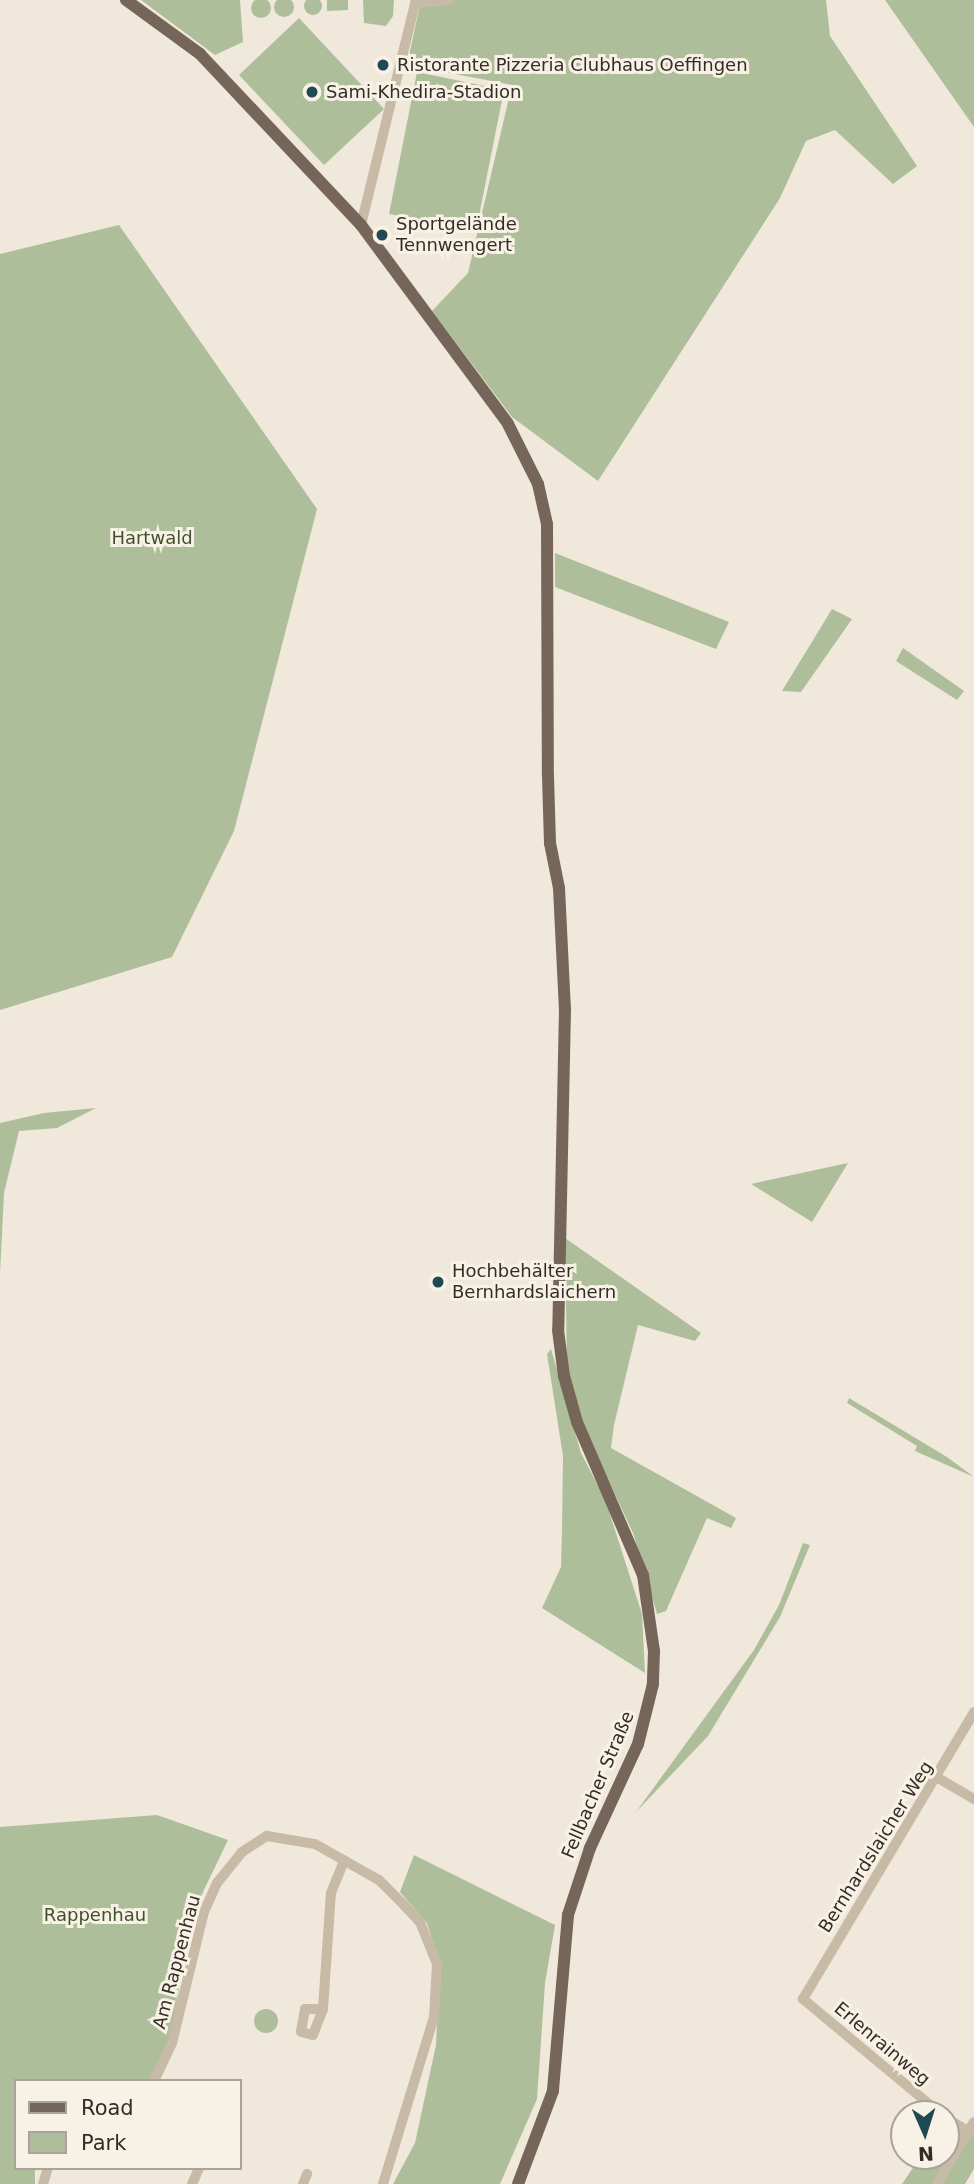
<!DOCTYPE html>
<meta charset="utf-8">
<style>
body{margin:0}
#map{position:relative;width:974px;height:2184px;overflow:hidden;background:#f0e8da;font-family:"DejaVu Sans",sans-serif}
div>[style]{position:absolute}
.green>*{inset:0;background:#aebe9b}
.round{border-radius:50%}
.minor>*{height:10px;margin:-5px;padding:0 5px;transform-origin:5px;border-radius:5px;background:#c7baa7}
.major>*{height:12px;margin:-6px;padding:0 6px;transform-origin:6px;border-radius:6px;background:#756659}
.dots>*{width:19px;height:19px;translate:-50% -50%;box-sizing:border-box;border:4px solid #f8f2e6;border-radius:50%}
span{translate:-50% -50%;white-space:nowrap;text-align:center;line-height:1.15;-webkit-text-stroke:6px #f8f2e6;paint-order:stroke}
.poi-label{font-size:18px;color:#342d27}
.left{translate:0 -50%;text-align:left}
.park-label{font-size:18px;color:#3f512c}
.street-label{font-size:18px;color:#342d27}
.legend{position:absolute;left:14px;top:2079px;width:228px;height:91px;box-sizing:border-box;background:#f8f2e6;border:2px solid #aaa39a;margin:0;padding:9px 12px;list-style:none;font-size:21px;color:#342d27}
.legend li{display:flex;align-items:center;gap:14px;height:35px}
.legend b{width:35px;border:2px solid #aaa39a}
.north{position:absolute;left:890px;top:2100px;width:70px;height:70px;box-sizing:border-box;background:#f8f2e6;border:2px solid #aaa39a;border-radius:50%;rotate:177deg;font-size:19px;font-weight:700;line-height:28px;text-align:center;color:#342d27}
.north::after{content:'';display:block;margin:auto;width:24px;height:32px;background:#1f4953;clip-path:polygon(50% 0,100% 100%,50% 72%,0 100%)}
</style>
<div id="map">
<div class="green">
<div class="round" style="left:304px;top:-3px;width:18px;height:18px"></div>
<div class="round" style="left:274px;top:-3px;width:20px;height:20px"></div>
<div class="round" style="left:251px;top:-2px;width:20px;height:20px"></div>
<div style="clip-path:polygon(141px 0,240px 0,243px 42px,215px 55px)"></div>
<div style="clip-path:polygon(327px 0,348px 0,348px 10px,327px 11px)"></div>
<div style="clip-path:polygon(394px 0,393px 16px,386px 26px,364px 23px,363px 0)"></div>
<div style="clip-path:polygon(421px 0,826px 0,830px 36px,917px 166px,893px 184px,835px 130px,806px 141px,780px 198px,598px 481px,512px 417px,432px 311px,468px 273px,512px 85px,407px 65px)"></div>
<div style="clip-path:polygon(885px 0,974px 0,974px 127px)"></div>
<div style="clip-path:polygon(299px 18px,384px 109px,324px 165px,239px 75px)"></div>
<div style="clip-path:polygon(417px 72px,504px 90px,476px 231px,389px 214px)"></div>
<div style="clip-path:polygon(119px 225px,317px 509px,234px 831px,172px 957px,0 1010px,0 254px)"></div>
<div style="clip-path:polygon(555px 553px,729px 622px,716px 649px,555px 587px)"></div>
<div style="clip-path:polygon(832px 609px,852px 619px,801px 692px,782px 691px)"></div>
<div style="clip-path:polygon(903px 648px,964px 691px,957px 700px,896px 661px)"></div>
<div style="clip-path:polygon(96px 1108px,57px 1128px,19px 1131px,4px 1193px,0 1274px,0 1123px,44px 1113px)"></div>
<div style="clip-path:polygon(848px 1163px,812px 1222px,751px 1184px)"></div>
<div style="clip-path:polygon(565px 1238px,701px 1333px,695px 1341px,638px 1325px,614px 1425px,611px 1448px,736px 1518px,731px 1528px,707px 1518px,666px 1611px,657px 1614px,633px 1533px,588px 1437px,567px 1369px)"></div>
<div style="clip-path:polygon(551px 1349px,581px 1453px,605px 1499px,642px 1614px,645px 1673px,542px 1608px,561px 1567px,562px 1530px,563px 1456px,547px 1354px)"></div>
<div style="clip-path:polygon(849px 1398px,947px 1457px,974px 1477px,915px 1451px,917px 1446px,847px 1403px)"></div>
<div style="clip-path:polygon(803px 1543px,810px 1545px,780px 1617px,708px 1736px,636px 1812px,754px 1650px,779px 1605px)"></div>
<div style="clip-path:polygon(157px 1815px,228px 1840px,191px 1917px,167px 2060px,151px 2081px,16px 2081px,16px 2168px,35px 2168px,35px 2184px,0 2184px,0 1827px)"></div>
<div style="clip-path:polygon(414px 1855px,555px 1925px,545px 1983px,537px 2099px,500px 2184px,393px 2184px,415px 2143px,436px 2045px,440px 1963px,427px 1923px,400px 1892px)"></div>
<div class="round" style="left:254px;top:2009px;width:24px;height:24px"></div>
<div style="clip-path:polygon(974px 2122px,974px 2169px,965px 2184px,902px 2184px,921px 2156px,946px 2156px,946px 2125px,957px 2133px,969px 2132px)"></div>
</div>
<div class="minor">
<div style="left:416px;top:3px;width:33px;rotate:-5deg"></div>
<div style="left:361px;top:225px;width:232px;rotate:-76.3deg"></div>
<div style="left:938px;top:1778px;width:42px;rotate:30.3deg"></div>
<div style="left:323px;top:2009px;width:18px;rotate:180deg"></div>
<div style="left:305px;top:2009px;width:23px;rotate:100deg"></div>
<div style="left:301px;top:2032px;width:12px;rotate:14deg"></div>
<div style="left:313px;top:2035px;width:28px;rotate:-69deg"></div>
<div style="left:323px;top:2009px;width:116px;rotate:-86.1deg"></div>
<div style="left:331px;top:1893px;width:35px;rotate:-68deg"></div>
<div style="left:154px;top:2081px;width:42px;rotate:-64.7deg"></div>
<div style="left:172px;top:2043px;width:135px;rotate:-76.3deg"></div>
<div style="left:204px;top:1912px;width:32px;rotate:-66deg"></div>
<div style="left:217px;top:1883px;width:40px;rotate:-51deg"></div>
<div style="left:242px;top:1852px;width:30px;rotate:-33deg"></div>
<div style="left:267px;top:1836px;width:49px;rotate:9.5deg"></div>
<div style="left:315px;top:1844px;width:73px;rotate:29.4deg"></div>
<div style="left:379px;top:1880px;width:35px;rotate:45deg"></div>
<div style="left:404px;top:1905px;width:23px;rotate:47deg"></div>
<div style="left:420px;top:1922px;width:45px;rotate:68deg"></div>
<div style="left:437px;top:1964px;width:53px;rotate:93.2deg"></div>
<div style="left:434px;top:2017px;width:175px;rotate:107deg"></div>
<div style="left:941px;top:2114px;width:180px;rotate:-140.2deg"></div>
<div style="left:803px;top:1999px;width:334px;rotate:-59.2deg"></div>
<div style="left:946px;top:2118px;width:27px;rotate:31deg"></div>
<div style="left:43px;top:2184px;width:17px;rotate:-73deg"></div>
<div style="left:192px;top:2184px;width:17px;rotate:-66deg"></div>
<div style="left:303px;top:2184px;width:11px;rotate:-68deg"></div>
<div style="left:937px;top:2184px;width:72px;rotate:-59.2deg"></div>
</div>
<div class="major">
<div style="left:126px;top:0;width:92px;rotate:36.1deg"></div>
<div style="left:200px;top:54px;width:235px;rotate:46.7deg"></div>
<div style="left:361px;top:225px;width:247px;rotate:53.5deg"></div>
<div style="left:508px;top:424px;width:67px;rotate:63.4deg"></div>
<div style="left:538px;top:484px;width:41px;rotate:77.3deg"></div>
<div style="left:547px;top:524px;width:252px;rotate:89.8deg"></div>
<div style="left:548px;top:776px;width:67px;rotate:88.3deg"></div>
<div style="left:550px;top:843px;width:46px;rotate:78.7deg"></div>
<div style="left:559px;top:888px;width:121px;rotate:87.2deg"></div>
<div style="left:565px;top:1009px;width:321px;rotate:91.2deg"></div>
<div style="left:558px;top:1330px;width:46px;rotate:82.6deg"></div>
<div style="left:564px;top:1376px;width:48px;rotate:74.2deg"></div>
<div style="left:577px;top:1422px;width:167px;rotate:66.7deg"></div>
<div style="left:643px;top:1575px;width:77px;rotate:81.8deg"></div>
<div style="left:654px;top:1651px;width:33px;rotate:92deg"></div>
<div style="left:653px;top:1684px;width:62px;rotate:104deg"></div>
<div style="left:638px;top:1744px;width:115px;rotate:114.8deg"></div>
<div style="left:590px;top:1848px;width:71px;rotate:108.2deg"></div>
<div style="left:568px;top:1915px;width:177px;rotate:94.9deg"></div>
<div style="left:553px;top:2091px;width:99px;rotate:110.6deg"></div>
</div>
<div class="dots">
<div style="left:383px;top:65px;background:#1f4953"></div>
<div style="left:312px;top:92px;background:#1f4953"></div>
<div style="left:382px;top:235px;background:#1f4953"></div>
<div style="left:438px;top:1282px;background:#1f4953"></div>
</div>
<div class="poi-label">
<span class="left" style="left:397px;top:65px">Ristorante Pizzeria Clubhaus Oeffingen</span>
<span class="left" style="left:326px;top:92px">Sami-Khedira-Stadion</span>
<span class="left" style="left:396px;top:235px">Sportgelände<br>Tennwengert</span>
<span class="left" style="left:452px;top:1282px">Hochbehälter<br>Bernhardslaichern</span>
</div>
<div class="park-label">
<span style="left:152px;top:538px">Hartwald</span>
<span style="left:95px;top:1915px">Rappenhau</span>
</div>
<div class="street-label">
<span style="left:598px;top:1785px;rotate:-67deg">Fellbacher Straße</span>
<span style="left:876px;top:1847px;rotate:-58deg">Bernhardslaicher Weg</span>
<span style="left:177px;top:1962px;rotate:-75deg">Am Rappenhau</span>
<span style="left:882px;top:2044px;rotate:40deg">Erlenrainweg</span>
</div>
<ul class="legend">
<li><b style="height:9px;background:#756659"></b>Road</li>
<li><b style="height:19px;background:#aebe9b"></b>Park</li>
</ul>
<div class="north">N</div>
</div>
